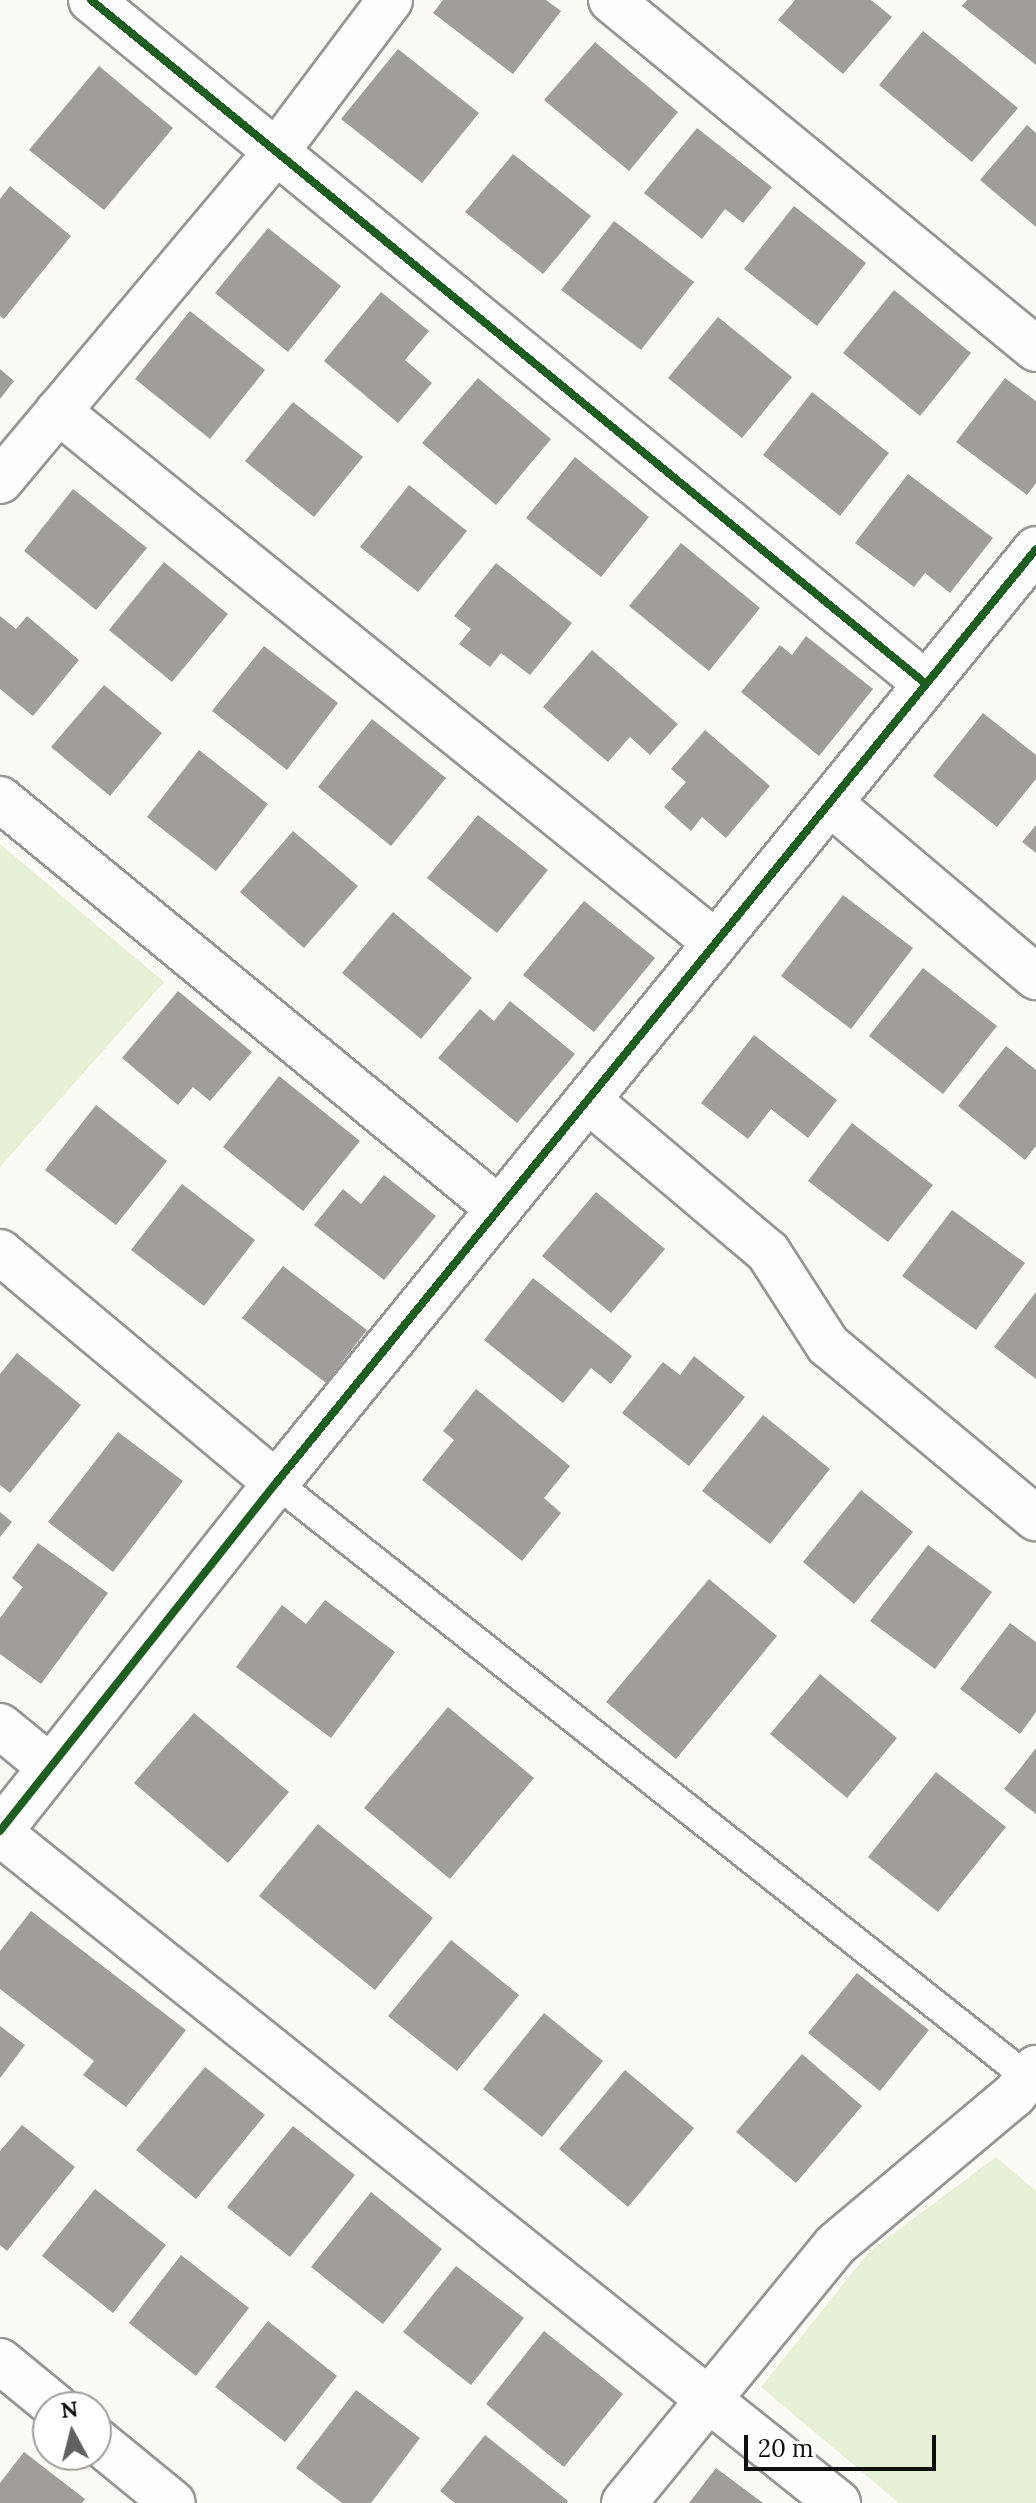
<!DOCTYPE html>
<style>
body{margin:0}
#map{position:relative;width:1036px;height:2503px;overflow:hidden;background:#fcfaf5;font-family:Lora,serif}
div>[style]{position:absolute}
.green>*{inset:0;background:#e7f1d5}
.building>*{inset:0;background:#a09d9a}
.roads{filter:drop-shadow(2px 0 #969593) drop-shadow(-2px 0 #969593) drop-shadow(0 2px #969593) drop-shadow(0 -2px #969593)}
.service>*{height:28px;margin:-14px;padding:0 14px;transform-origin:14px;border-radius:14px;background:#fffefe}
.minor>*{height:44px;margin:-22px;padding:0 22px;transform-origin:22px;border-radius:22px;background:#fffefe}
.cycleway>*{height:8px;margin:-4px;padding:0 4px;transform-origin:4px;border-radius:4px;background:#1b5e20}
span{translate:-50% -50%;white-space:nowrap;text-align:center;line-height:1.15;-webkit-text-stroke:8px #fff;paint-order:stroke}
.north{position:absolute;left:32px;top:2391px;width:80px;height:80px;box-sizing:border-box;background:#fff;border:2px solid #9f9f9f;border-radius:50%;rotate:353deg;font-size:22px;font-weight:700;line-height:32px;text-align:center;color:#0f0f0f}
.north::after{content:'';display:block;margin:auto;width:28px;height:36px;background:#626160;clip-path:polygon(50% 0,100% 100%,50% 72%,0 100%)}
.scale{position:absolute;left:744px;top:2435px;width:192px;height:36px;box-sizing:border-box;border:4px solid #0f0f0f;border-top:0;padding-left:10px;font-size:24px;line-height:28px;white-space:nowrap;color:#0f0f0f;-webkit-text-stroke:6px #fff;paint-order:stroke}
</style>
<div id="map">
<div class="green">
<div style="clip-path:polygon(0 844px,164px 982px,0 1167px)"></div>
<div style="clip-path:polygon(996px 2157px,1036px 2191px,1036px 2503px,899px 2503px,761px 2387px,870px 2251px)"></div>
</div>
<div class="building">
<div style="clip-path:polygon(443px 0,546px 0,561px 11px,513px 74px,433px 13px)"></div>
<div style="clip-path:polygon(795px 0,871px 0,892px 17px,843px 74px,778px 20px)"></div>
<div style="clip-path:polygon(967px 0,1036px 0,1036px 65px,962px 6px)"></div>
<div style="clip-path:polygon(923px 31px,1018px 108px,972px 162px,879px 85px)"></div>
<div style="clip-path:polygon(595px 42px,678px 112px,629px 171px,544px 100px)"></div>
<div style="clip-path:polygon(398px 49px,479px 113px,422px 183px,341px 119px)"></div>
<div style="clip-path:polygon(99px 66px,173px 128px,104px 210px,29px 150px)"></div>
<div style="clip-path:polygon(1027px 125px,1036px 133px,1036px 227px,980px 180px)"></div>
<div style="clip-path:polygon(697px 128px,772px 187px,743px 223px,725px 209px,702px 239px,644px 193px)"></div>
<div style="clip-path:polygon(513px 154px,591px 216px,543px 274px,465px 212px)"></div>
<div style="clip-path:polygon(10px 186px,71px 236px,4px 319px,0 316px,0 199px)"></div>
<div style="clip-path:polygon(794px 206px,866px 263px,817px 326px,744px 269px)"></div>
<div style="clip-path:polygon(614px 221px,694px 282px,641px 350px,561px 290px)"></div>
<div style="clip-path:polygon(268px 228px,341px 286px,288px 352px,215px 293px)"></div>
<div style="clip-path:polygon(894px 290px,971px 353px,920px 416px,843px 353px)"></div>
<div style="clip-path:polygon(381px 292px,429px 331px,405px 360px,432px 383px,398px 423px,324px 361px)"></div>
<div style="clip-path:polygon(190px 311px,265px 370px,210px 439px,135px 379px)"></div>
<div style="clip-path:polygon(718px 317px,792px 377px,742px 438px,668px 378px)"></div>
<div style="clip-path:polygon(0 369px,14px 381px,0 399px)"></div>
<div style="clip-path:polygon(478px 378px,551px 439px,496px 505px,422px 443px)"></div>
<div style="clip-path:polygon(1005px 378px,1036px 401px,1036px 483px,1027px 495px,956px 442px)"></div>
<div style="clip-path:polygon(812px 392px,889px 453px,840px 516px,763px 455px)"></div>
<div style="clip-path:polygon(293px 402px,363px 457px,314px 517px,245px 461px)"></div>
<div style="clip-path:polygon(575px 457px,649px 517px,601px 577px,526px 518px)"></div>
<div style="clip-path:polygon(908px 474px,993px 538px,950px 593px,925px 573px,914px 587px,855px 543px)"></div>
<div style="clip-path:polygon(409px 485px,467px 531px,418px 592px,360px 547px)"></div>
<div style="clip-path:polygon(73px 489px,147px 548px,96px 610px,24px 551px)"></div>
<div style="clip-path:polygon(681px 543px,760px 608px,709px 671px,629px 606px)"></div>
<div style="clip-path:polygon(164px 562px,228px 614px,172px 682px,109px 630px)"></div>
<div style="clip-path:polygon(496px 563px,572px 623px,530px 675px,501px 653px,490px 667px,459px 644px,471px 629px,454px 616px)"></div>
<div style="clip-path:polygon(0 616px,16px 629px,27px 616px,79px 660px,33px 716px,0 689px)"></div>
<div style="clip-path:polygon(806px 636px,873px 689px,819px 756px,741px 692px,780px 645px,792px 655px)"></div>
<div style="clip-path:polygon(264px 646px,338px 703px,287px 770px,212px 711px)"></div>
<div style="clip-path:polygon(592px 650px,678px 724px,650px 755px,630px 737px,608px 762px,543px 707px)"></div>
<div style="clip-path:polygon(104px 685px,162px 733px,110px 796px,51px 747px)"></div>
<div style="clip-path:polygon(983px 713px,1036px 755px,1036px 779px,997px 827px,933px 776px)"></div>
<div style="clip-path:polygon(372px 719px,446px 778px,391px 846px,318px 787px)"></div>
<div style="clip-path:polygon(705px 730px,770px 786px,726px 838px,702px 817px,691px 831px,664px 807px,686px 782px,671px 769px)"></div>
<div style="clip-path:polygon(199px 750px,268px 804px,216px 871px,147px 817px)"></div>
<div style="clip-path:polygon(478px 815px,548px 870px,497px 933px,427px 878px)"></div>
<div style="clip-path:polygon(1036px 825px,1036px 853px,1022px 842px)"></div>
<div style="clip-path:polygon(293px 831px,358px 886px,304px 948px,240px 892px)"></div>
<div style="clip-path:polygon(843px 895px,913px 948px,851px 1029px,781px 976px)"></div>
<div style="clip-path:polygon(584px 901px,655px 958px,594px 1032px,523px 975px)"></div>
<div style="clip-path:polygon(393px 912px,472px 978px,421px 1039px,342px 973px)"></div>
<div style="clip-path:polygon(923px 968px,997px 1026px,943px 1094px,869px 1036px)"></div>
<div style="clip-path:polygon(178px 991px,252px 1052px,210px 1101px,193px 1087px,178px 1105px,122px 1058px)"></div>
<div style="clip-path:polygon(510px 1001px,575px 1054px,517px 1123px,438px 1058px,480px 1009px,494px 1021px)"></div>
<div style="clip-path:polygon(754px 1035px,837px 1100px,808px 1138px,771px 1109px,748px 1139px,701px 1103px)"></div>
<div style="clip-path:polygon(1006px 1046px,1036px 1070px,1036px 1146px,1025px 1160px,958px 1106px)"></div>
<div style="clip-path:polygon(279px 1076px,360px 1141px,303px 1211px,223px 1147px)"></div>
<div style="clip-path:polygon(96px 1105px,167px 1161px,116px 1225px,45px 1170px)"></div>
<div style="clip-path:polygon(852px 1123px,933px 1185px,888px 1242px,808px 1181px)"></div>
<div style="clip-path:polygon(384px 1175px,436px 1216px,384px 1280px,314px 1225px,343px 1189px,361px 1204px)"></div>
<div style="clip-path:polygon(182px 1184px,255px 1240px,204px 1306px,131px 1250px)"></div>
<div style="clip-path:polygon(596px 1192px,665px 1249px,611px 1313px,542px 1256px)"></div>
<div style="clip-path:polygon(952px 1210px,1025px 1263px,976px 1330px,902px 1276px)"></div>
<div style="clip-path:polygon(283px 1266px,367px 1330px,326px 1383px,242px 1318px)"></div>
<div style="clip-path:polygon(533px 1278px,632px 1356px,611px 1384px,591px 1368px,563px 1403px,484px 1340px)"></div>
<div style="clip-path:polygon(1036px 1292px,1036px 1379px,994px 1347px)"></div>
<div style="clip-path:polygon(17px 1353px,81px 1405px,10px 1493px,0 1485px,0 1374px)"></div>
<div style="clip-path:polygon(694px 1356px,745px 1397px,689px 1466px,622px 1413px,663px 1362px,680px 1375px)"></div>
<div style="clip-path:polygon(476px 1389px,570px 1466px,544px 1498px,561px 1513px,522px 1561px,422px 1480px,454px 1440px,443px 1431px)"></div>
<div style="clip-path:polygon(763px 1415px,830px 1469px,770px 1544px,702px 1491px)"></div>
<div style="clip-path:polygon(118px 1432px,183px 1481px,113px 1572px,48px 1522px)"></div>
<div style="clip-path:polygon(861px 1490px,913px 1532px,854px 1604px,803px 1562px)"></div>
<div style="clip-path:polygon(0 1512px,12px 1522px,0 1537px)"></div>
<div style="clip-path:polygon(38px 1543px,108px 1593px,41px 1684px,0 1654px,0 1618px,23px 1587px,12px 1578px)"></div>
<div style="clip-path:polygon(928px 1545px,992px 1592px,935px 1669px,870px 1621px)"></div>
<div style="clip-path:polygon(709px 1579px,777px 1636px,676px 1759px,606px 1702px)"></div>
<div style="clip-path:polygon(325px 1600px,395px 1652px,331px 1738px,236px 1667px,282px 1605px,306px 1624px)"></div>
<div style="clip-path:polygon(1010px 1623px,1036px 1642px,1036px 1712px,1020px 1734px,960px 1689px)"></div>
<div style="clip-path:polygon(820px 1674px,897px 1738px,847px 1798px,770px 1734px)"></div>
<div style="clip-path:polygon(448px 1707px,534px 1778px,450px 1879px,364px 1808px)"></div>
<div style="clip-path:polygon(194px 1713px,289px 1792px,228px 1863px,134px 1783px)"></div>
<div style="clip-path:polygon(1036px 1748px,1036px 1814px,1004px 1789px)"></div>
<div style="clip-path:polygon(936px 1772px,1006px 1827px,938px 1912px,868px 1857px)"></div>
<div style="clip-path:polygon(318px 1824px,433px 1918px,375px 1990px,259px 1896px)"></div>
<div style="clip-path:polygon(31px 1911px,186px 2030px,126px 2107px,83px 2075px,94px 2061px,0 1989px,0 1951px)"></div>
<div style="clip-path:polygon(451px 1940px,519px 1995px,457px 2071px,388px 2016px)"></div>
<div style="clip-path:polygon(857px 1973px,929px 2030px,880px 2091px,808px 2033px)"></div>
<div style="clip-path:polygon(544px 2013px,603px 2061px,542px 2137px,483px 2089px)"></div>
<div style="clip-path:polygon(0 2026px,25px 2045px,0 2078px)"></div>
<div style="clip-path:polygon(802px 2054px,862px 2106px,796px 2183px,736px 2132px)"></div>
<div style="clip-path:polygon(205px 2067px,265px 2115px,196px 2199px,136px 2150px)"></div>
<div style="clip-path:polygon(625px 2070px,694px 2128px,628px 2207px,559px 2149px)"></div>
<div style="clip-path:polygon(22px 2125px,75px 2167px,7px 2251px,0 2245px,0 2151px)"></div>
<div style="clip-path:polygon(293px 2126px,355px 2175px,290px 2257px,227px 2207px)"></div>
<div style="clip-path:polygon(95px 2189px,166px 2245px,113px 2313px,42px 2256px)"></div>
<div style="clip-path:polygon(371px 2192px,442px 2249px,383px 2324px,311px 2267px)"></div>
<div style="clip-path:polygon(181px 2255px,249px 2308px,196px 2376px,129px 2323px)"></div>
<div style="clip-path:polygon(456px 2266px,524px 2318px,471px 2385px,403px 2332px)"></div>
<div style="clip-path:polygon(268px 2321px,337px 2376px,285px 2442px,215px 2387px)"></div>
<div style="clip-path:polygon(544px 2331px,623px 2394px,564px 2467px,486px 2404px)"></div>
<div style="clip-path:polygon(356px 2390px,420px 2438px,371px 2503px,342px 2503px,296px 2468px)"></div>
<div style="clip-path:polygon(485px 2435px,568px 2501px,567px 2503px,455px 2503px,440px 2491px)"></div>
<div style="clip-path:polygon(24px 2452px,85px 2499px,82px 2503px,0 2503px,0 2483px)"></div>
<div style="clip-path:polygon(716px 2468px,763px 2503px,689px 2503px)"></div>
</div>
<div class="roads">
<div class="service">
<div style="left:276px;top:1483px;width:959px;rotate:38.35deg"></div>
</div>
<div class="minor">
<div style="left:91px;top:0;width:1079px;rotate:39.32deg"></div>
<div style="left:611px;top:0;width:550px;rotate:39.39deg"></div>
<div style="left:58px;top:411px;width:846px;rotate:38.96deg"></div>
<div style="left:0;top:481px;width:429px;rotate:-50deg"></div>
<div style="left:276px;top:152px;width:190px;rotate:-53.1deg"></div>
<div style="left:0;top:799px;width:646px;rotate:39.41deg"></div>
<div style="left:830px;top:803px;width:270px;rotate:40.2deg"></div>
<div style="left:588px;top:1100px;width:236px;rotate:40.2deg"></div>
<div style="left:768px;top:1252px;width:111px;rotate:57.2deg"></div>
<div style="left:828px;top:1345px;width:271px;rotate:39.8deg"></div>
<div style="left:0;top:1252px;width:360px;rotate:39.9deg"></div>
<div style="left:0;top:1726px;width:65px;rotate:39.4deg"></div>
<div style="left:0;top:1831px;width:444px;rotate:-51.6deg"></div>
<div style="left:276px;top:1483px;width:1204px;rotate:-50.86deg"></div>
<div style="left:0;top:1833px;width:1073px;rotate:38.64deg"></div>
<div style="left:0;top:2361px;width:72px;rotate:39.4deg"></div>
<div style="left:96px;top:2440px;width:99px;rotate:39.3deg"></div>
<div style="left:624px;top:2503px;width:333px;rotate:-50.7deg"></div>
<div style="left:835px;top:2245px;width:234px;rotate:-40deg"></div>
<div style="left:1014px;top:2095px;width:35px;rotate:-51deg"></div>
</div>
</div>
<div class="cycleway">
<div style="left:91px;top:0;width:1079px;rotate:39.32deg"></div>
<div style="left:0;top:1831px;width:444px;rotate:-51.6deg"></div>
<div style="left:276px;top:1483px;width:1204px;rotate:-50.86deg"></div>
</div>
<div class="north">N</div>
<div class="scale">20 m</div>
</div>
